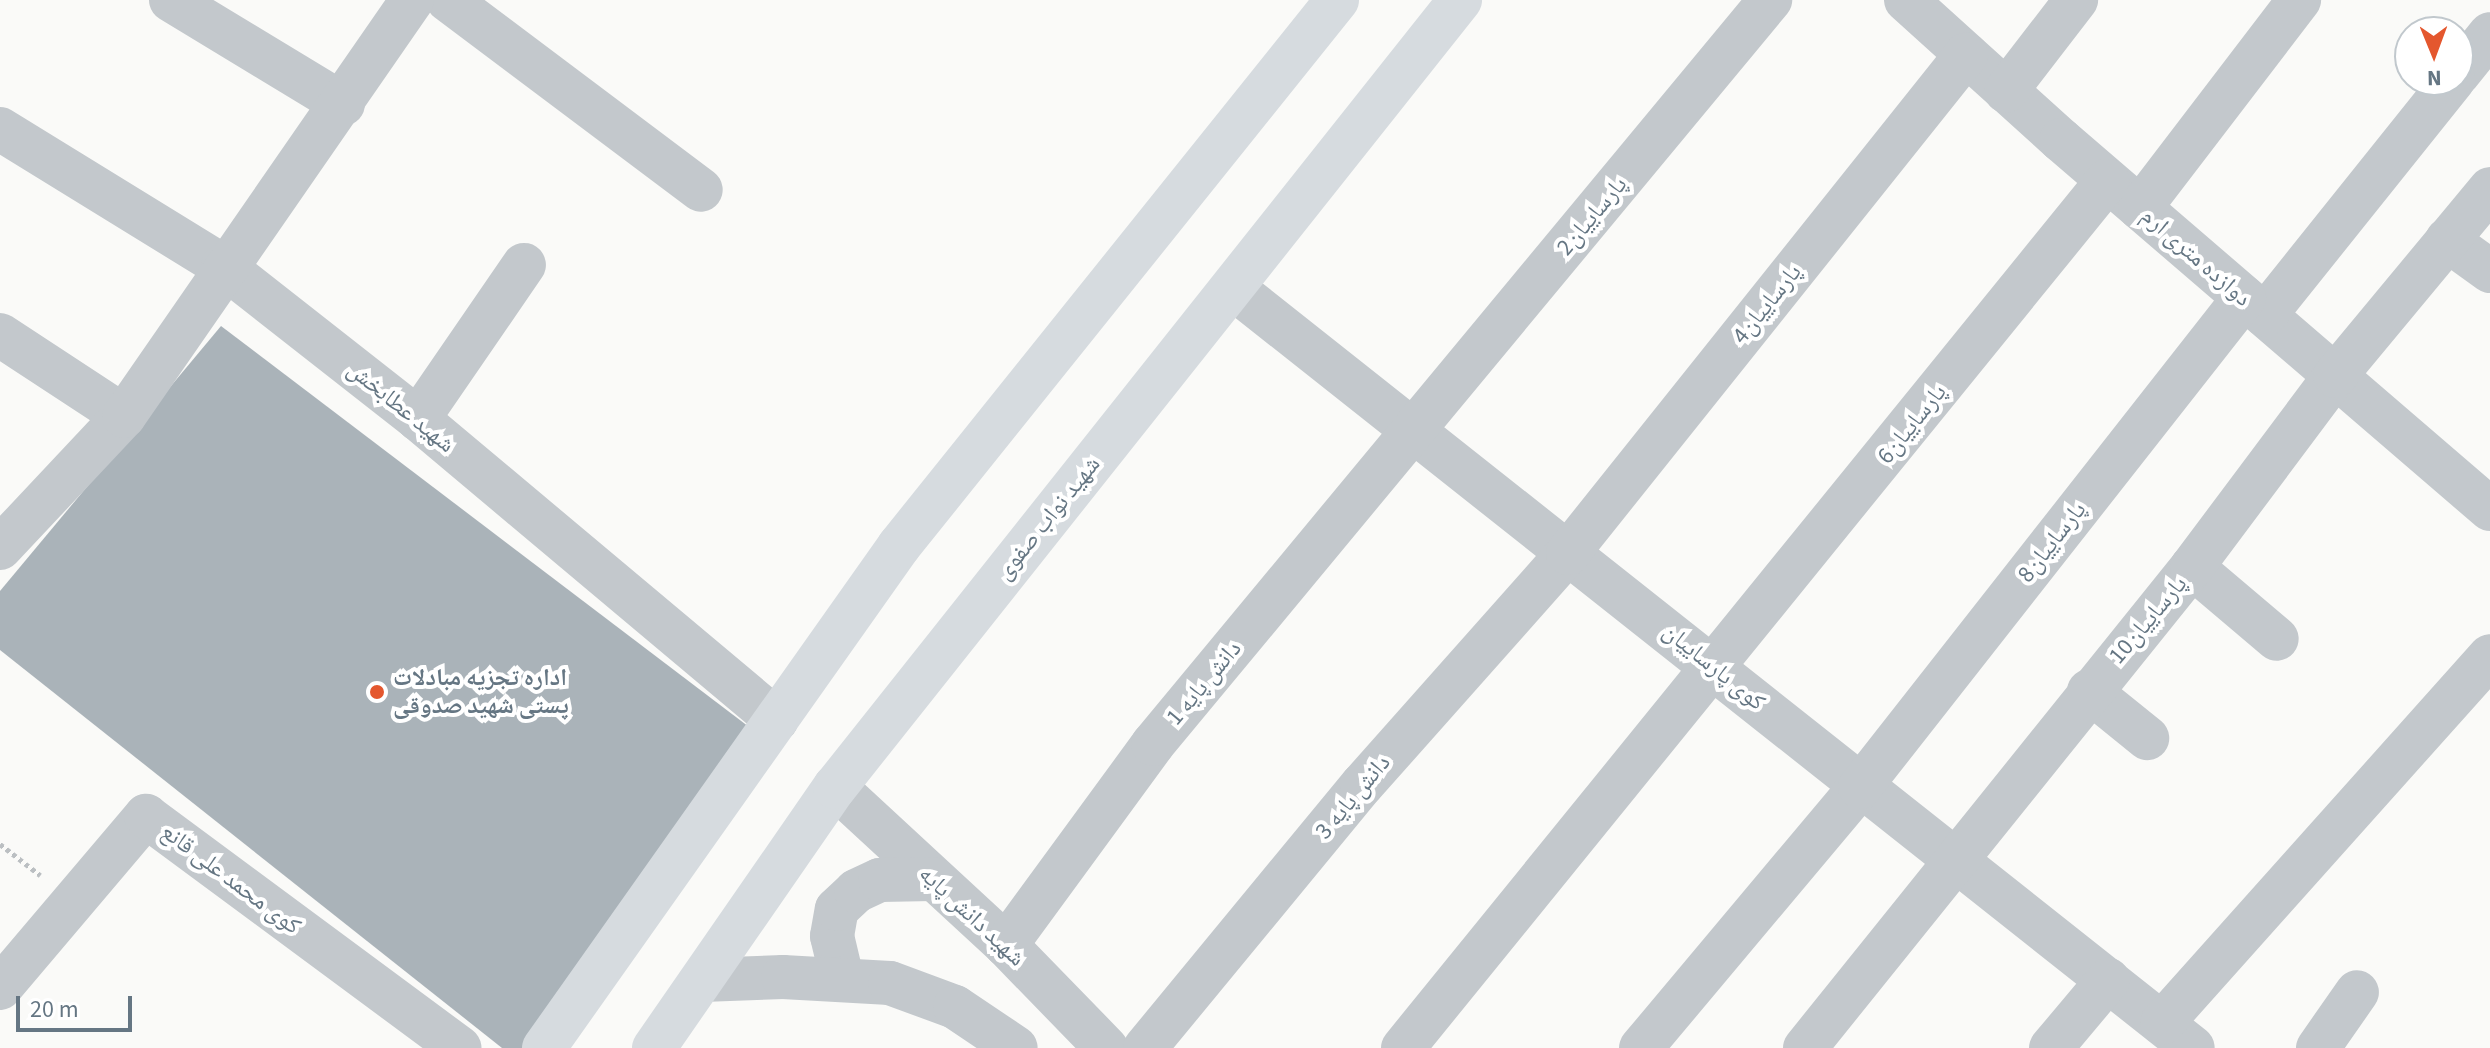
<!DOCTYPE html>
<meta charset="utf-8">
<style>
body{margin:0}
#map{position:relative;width:2490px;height:1048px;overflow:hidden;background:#fafaf8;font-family:"Source Sans 3","Noto Naskh Arabic",sans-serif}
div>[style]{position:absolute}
.building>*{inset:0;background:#aab3b9}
.path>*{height:5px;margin-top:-2.5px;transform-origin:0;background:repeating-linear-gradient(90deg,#bbbfc2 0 4px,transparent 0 8px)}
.minor>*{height:44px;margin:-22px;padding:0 22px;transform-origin:22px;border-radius:22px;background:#c3c8cc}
.major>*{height:44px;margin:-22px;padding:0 22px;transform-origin:22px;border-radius:22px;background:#d6dbdf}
.dots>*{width:22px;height:22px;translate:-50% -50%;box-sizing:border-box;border:4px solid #fff;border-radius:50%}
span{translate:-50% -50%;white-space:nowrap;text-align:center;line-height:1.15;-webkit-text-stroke:8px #fff;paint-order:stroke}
.street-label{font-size:24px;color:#657683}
.poi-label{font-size:24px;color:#657683;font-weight:700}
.left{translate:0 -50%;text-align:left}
.north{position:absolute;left:2394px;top:16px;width:80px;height:80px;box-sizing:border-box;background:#fff;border:2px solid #c1c8cd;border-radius:50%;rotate:179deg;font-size:22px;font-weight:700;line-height:32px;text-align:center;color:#657683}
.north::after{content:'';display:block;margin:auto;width:28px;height:36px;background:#e4572e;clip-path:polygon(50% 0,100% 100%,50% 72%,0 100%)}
.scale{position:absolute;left:16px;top:996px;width:116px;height:36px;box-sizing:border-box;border:4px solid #657683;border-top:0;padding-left:10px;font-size:24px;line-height:28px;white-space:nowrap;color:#657683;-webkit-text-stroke:6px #fff;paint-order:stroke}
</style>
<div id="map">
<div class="building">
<div style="clip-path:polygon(221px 326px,757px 733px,530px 1048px,502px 1048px,0 650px,0 591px)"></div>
</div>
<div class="path">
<div style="left:0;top:844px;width:51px;rotate:37.8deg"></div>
</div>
<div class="minor">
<div style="left:171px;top:0;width:201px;rotate:31.2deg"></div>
<div style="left:448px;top:0;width:316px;rotate:36.9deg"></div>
<div style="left:1906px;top:0;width:209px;rotate:42.1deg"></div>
<div style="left:2061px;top:140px;width:566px;rotate:40.7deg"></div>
<div style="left:2458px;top:74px;width:51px;rotate:-51.3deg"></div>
<div style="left:2006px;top:91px;width:115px;rotate:-52.4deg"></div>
<div style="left:0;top:129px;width:262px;rotate:31.6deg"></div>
<div style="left:223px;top:266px;width:248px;rotate:38.1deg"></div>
<div style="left:418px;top:419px;width:468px;rotate:40deg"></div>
<div style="left:2140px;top:208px;width:262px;rotate:-52.6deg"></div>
<div style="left:2447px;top:240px;width:53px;rotate:35.8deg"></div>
<div style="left:1233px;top:288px;width:1224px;rotate:38.37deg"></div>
<div style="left:2265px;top:315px;width:301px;rotate:-51.3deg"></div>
<div style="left:0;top:335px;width:148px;rotate:33.2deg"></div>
<div style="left:418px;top:419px;width:187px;rotate:-55.5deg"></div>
<div style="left:0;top:548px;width:181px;rotate:-46.8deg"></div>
<div style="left:124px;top:416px;width:506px;rotate:-55.3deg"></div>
<div style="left:2192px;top:567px;width:111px;rotate:40.3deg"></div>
<div style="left:2089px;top:691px;width:75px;rotate:39deg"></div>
<div style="left:835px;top:787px;width:233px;rotate:42.7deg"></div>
<div style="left:1006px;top:945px;width:144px;rotate:45.8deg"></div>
<div style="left:1006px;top:945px;width:249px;rotate:-53.8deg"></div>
<div style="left:1153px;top:744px;width:967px;rotate:-50.33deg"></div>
<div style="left:842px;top:978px;width:43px;rotate:-103.4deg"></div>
<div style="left:832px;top:936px;width:27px;rotate:-80deg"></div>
<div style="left:837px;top:909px;width:26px;rotate:-43deg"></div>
<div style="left:856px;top:891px;width:26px;rotate:-25deg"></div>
<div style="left:880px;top:880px;width:53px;rotate:-1.1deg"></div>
<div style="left:702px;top:980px;width:81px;rotate:-2.1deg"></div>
<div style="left:783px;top:977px;width:107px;rotate:3.2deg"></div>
<div style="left:890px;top:983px;width:69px;rotate:20.3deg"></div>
<div style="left:955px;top:1007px;width:73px;rotate:33.9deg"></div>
<div style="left:0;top:988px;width:226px;rotate:-49.7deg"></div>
<div style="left:146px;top:816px;width:390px;rotate:36.5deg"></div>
<div style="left:2162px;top:1023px;width:492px;rotate:-48.2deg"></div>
<div style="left:1145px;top:1048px;width:341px;rotate:-50.5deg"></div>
<div style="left:1362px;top:785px;width:310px;rotate:-48.4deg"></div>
<div style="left:1568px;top:553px;width:638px;rotate:-51.37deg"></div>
<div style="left:1403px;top:1048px;width:1117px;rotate:-50.92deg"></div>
<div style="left:1641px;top:1048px;width:341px;rotate:-50deg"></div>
<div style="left:1860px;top:787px;width:622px;rotate:-51.86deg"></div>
<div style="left:1805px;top:1048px;width:617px;rotate:-51.18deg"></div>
<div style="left:2192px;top:567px;width:239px;rotate:-53.2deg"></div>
<div style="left:2335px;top:376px;width:243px;rotate:-50.3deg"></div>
<div style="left:2051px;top:1048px;width:89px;rotate:-50deg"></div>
<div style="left:2318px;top:1048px;width:68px;rotate:-55.1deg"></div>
</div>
<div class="major">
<div style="left:544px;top:1048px;width:615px;rotate:-54.73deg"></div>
<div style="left:899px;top:546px;width:700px;rotate:-51.26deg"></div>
<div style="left:654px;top:1048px;width:318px;rotate:-55.3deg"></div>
<div style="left:835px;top:787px;width:1005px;rotate:-51.54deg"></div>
</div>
<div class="dots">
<div style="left:377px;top:692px;background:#e4572e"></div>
</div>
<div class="street-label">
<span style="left:1592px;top:216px;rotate:-50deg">پارساییان2</span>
<span style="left:2196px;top:257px;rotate:41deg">دوازده متری ارم</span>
<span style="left:1767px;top:304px;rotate:-51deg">پارساییان4</span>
<span style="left:401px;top:407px;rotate:39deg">شهید عطابخش</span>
<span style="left:1912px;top:424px;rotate:-51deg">پارساییان6</span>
<span style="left:1048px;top:518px;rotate:-51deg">شهید نواب صفوی</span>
<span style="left:2052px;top:542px;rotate:-52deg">پارساییان8</span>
<span style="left:2148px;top:620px;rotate:-50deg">پارساییان10</span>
<span style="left:1714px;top:667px;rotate:39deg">کوی پارساییان</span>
<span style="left:1204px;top:683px;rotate:-50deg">دانش پایه 1</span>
<span style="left:1353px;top:797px;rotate:-50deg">دانش پایه 3</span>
<span style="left:231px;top:879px;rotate:37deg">کوی محمد علی قانع</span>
<span style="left:972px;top:916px;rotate:43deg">شهید دانش پایه</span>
</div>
<div class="poi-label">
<span class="left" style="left:393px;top:692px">اداره تجزیه مبادلات<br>پستی شهید صدوقی</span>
</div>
<div class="north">N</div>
<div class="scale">20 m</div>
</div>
